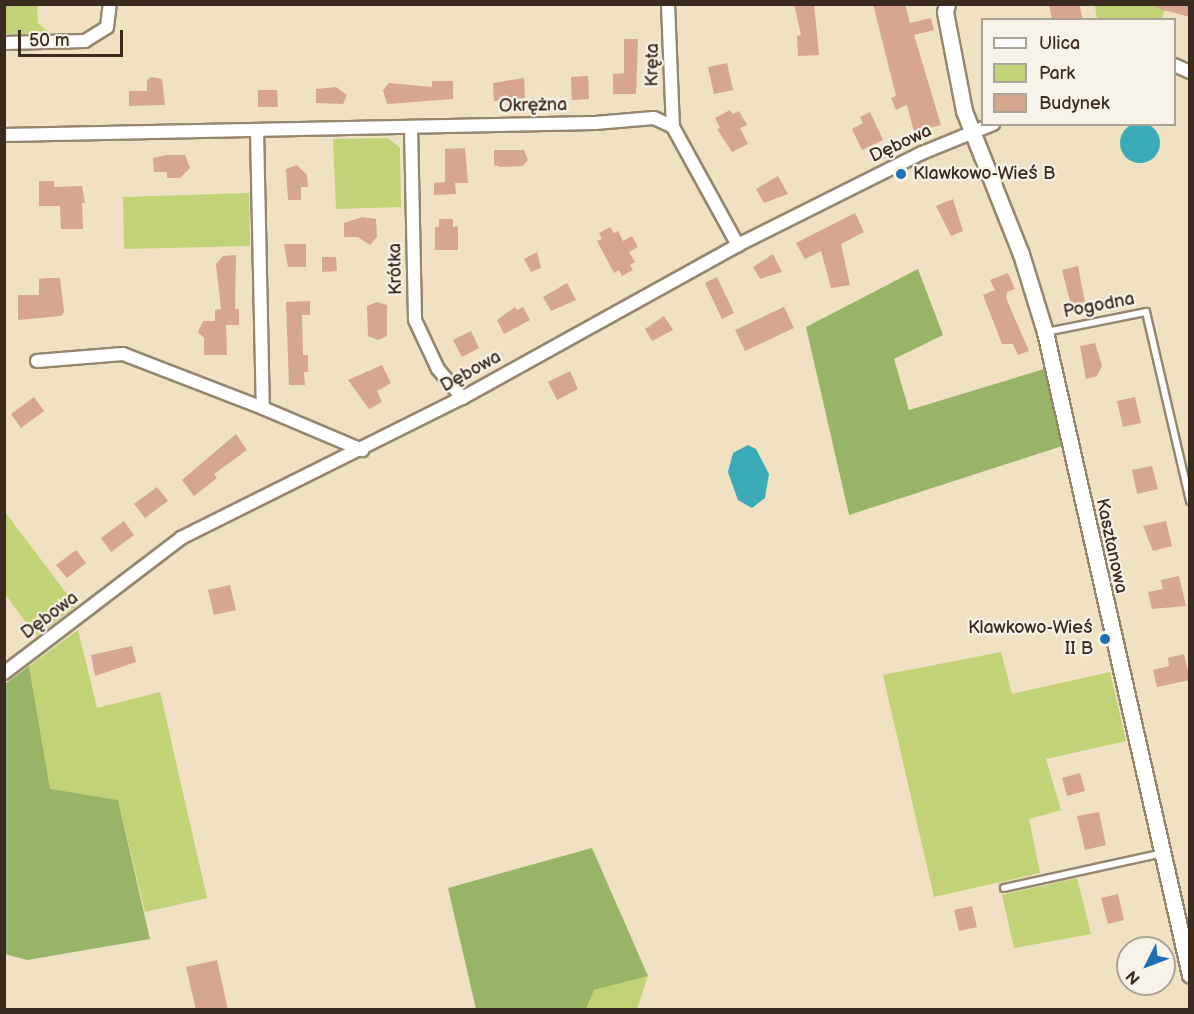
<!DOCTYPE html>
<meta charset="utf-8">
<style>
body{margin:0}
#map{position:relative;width:1194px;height:1014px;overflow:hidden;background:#efe1c2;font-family:"Balsamiq Sans",sans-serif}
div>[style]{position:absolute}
.green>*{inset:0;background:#c1d376}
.forest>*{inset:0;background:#98b567}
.water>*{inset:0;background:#3aabb7}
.round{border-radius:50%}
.building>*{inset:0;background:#d6a691}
.roads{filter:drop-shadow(2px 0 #958670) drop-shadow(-2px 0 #958670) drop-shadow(0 2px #958670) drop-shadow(0 -2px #958670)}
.service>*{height:6px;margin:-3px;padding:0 3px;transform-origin:3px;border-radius:3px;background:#fff}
.minor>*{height:12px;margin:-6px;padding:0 6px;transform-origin:6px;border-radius:6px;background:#fff}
.tertiary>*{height:15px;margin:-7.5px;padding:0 7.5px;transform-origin:7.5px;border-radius:7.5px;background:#fff}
.dots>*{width:16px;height:16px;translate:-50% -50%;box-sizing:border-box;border:3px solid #f7f3e8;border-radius:50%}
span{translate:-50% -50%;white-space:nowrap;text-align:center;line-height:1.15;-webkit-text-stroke:4.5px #f7f3e8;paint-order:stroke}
.street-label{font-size:18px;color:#3b2a1e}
.poi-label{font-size:18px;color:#3b2a1e}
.left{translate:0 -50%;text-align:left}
.right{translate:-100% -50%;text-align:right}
.frame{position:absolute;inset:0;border:6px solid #3b2a1e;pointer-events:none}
.legend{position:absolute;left:981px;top:18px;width:195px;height:108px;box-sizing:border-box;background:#f7f3e8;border:2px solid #aca397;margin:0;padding:8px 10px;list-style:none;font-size:18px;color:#3b2a1e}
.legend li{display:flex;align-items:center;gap:12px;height:30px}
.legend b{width:30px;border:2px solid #aca397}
.north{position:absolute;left:1116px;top:936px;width:60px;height:60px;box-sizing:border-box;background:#f7f3e8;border:2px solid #aca397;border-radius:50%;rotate:228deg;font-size:16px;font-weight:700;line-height:24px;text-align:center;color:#3b2a1e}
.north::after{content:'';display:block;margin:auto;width:21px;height:27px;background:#1f6fb2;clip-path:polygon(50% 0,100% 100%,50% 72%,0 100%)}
.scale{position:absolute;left:18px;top:30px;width:105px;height:27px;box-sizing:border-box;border:3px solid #3b2a1e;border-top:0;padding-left:8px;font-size:18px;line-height:21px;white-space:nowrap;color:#3b2a1e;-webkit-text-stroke:4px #f7f3e8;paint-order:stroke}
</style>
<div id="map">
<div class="green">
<div style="clip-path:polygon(4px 5px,37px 5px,38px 23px,49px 33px,5px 34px)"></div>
<div style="clip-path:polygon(1095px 5px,1167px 5px,1161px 20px,1097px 19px)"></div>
<div style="clip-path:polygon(388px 138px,400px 148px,401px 207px,336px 209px,333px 139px)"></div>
<div style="clip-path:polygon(249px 193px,250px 246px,124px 249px,123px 197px)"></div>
<div style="clip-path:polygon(5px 512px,76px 606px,36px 636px,5px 594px)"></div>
<div style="clip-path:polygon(78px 630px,97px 708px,160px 692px,207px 898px,145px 912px,118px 800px,50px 790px,29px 666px)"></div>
<div style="clip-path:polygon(1001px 652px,1012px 694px,1110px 672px,1126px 741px,1046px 759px,1061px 810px,1029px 819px,1040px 873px,934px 897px,883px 675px)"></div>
<div style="clip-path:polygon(1077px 878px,1091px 934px,1014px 948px,1002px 895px)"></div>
<div style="clip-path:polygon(648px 976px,637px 1009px,586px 1010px,593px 990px)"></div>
</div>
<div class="forest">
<div style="clip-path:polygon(918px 269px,943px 335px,894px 359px,909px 410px,1044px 369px,1062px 446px,849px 515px,806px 327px)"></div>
<div style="clip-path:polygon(29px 666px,50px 789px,118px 800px,150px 939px,27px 960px,5px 954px,5px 684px)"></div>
<div style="clip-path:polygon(592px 848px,648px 976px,594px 990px,586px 1009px,476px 1009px,448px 888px)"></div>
</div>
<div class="water">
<div class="round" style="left:1120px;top:123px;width:40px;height:40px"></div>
<div style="clip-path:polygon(748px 445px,756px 449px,769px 474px,765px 498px,752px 508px,738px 500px,728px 472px,733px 453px)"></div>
</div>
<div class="building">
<div style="clip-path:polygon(794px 4px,814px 4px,819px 55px,798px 56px,797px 36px,801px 35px)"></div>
<div style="clip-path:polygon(873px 4px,905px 4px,910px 23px,931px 18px,934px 30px,914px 35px,941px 125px,914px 132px,907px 105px,896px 110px,891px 98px,896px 96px)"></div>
<div style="clip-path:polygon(1049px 4px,1079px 4px,1083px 20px,1052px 20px)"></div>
<div style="clip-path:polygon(1157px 4px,1190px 4px,1190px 17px,1156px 8px)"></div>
<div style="clip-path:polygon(624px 39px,638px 39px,636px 94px,613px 94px,613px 74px,624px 73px)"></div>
<div style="clip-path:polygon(727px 63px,733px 90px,714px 94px,708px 67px)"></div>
<div style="clip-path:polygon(588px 76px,589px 99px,572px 100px,571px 77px)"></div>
<div style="clip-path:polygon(152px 77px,162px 79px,165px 105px,129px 106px,129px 91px,147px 91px,147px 80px)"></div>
<div style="clip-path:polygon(524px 78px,525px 98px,494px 101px,493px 83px)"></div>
<div style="clip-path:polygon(432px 81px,453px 81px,453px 99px,387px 104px,383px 90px,389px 83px,432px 87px)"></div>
<div style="clip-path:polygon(336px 87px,347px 95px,343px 104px,316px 103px,316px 89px)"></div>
<div style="clip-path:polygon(258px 90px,277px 90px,278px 107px,258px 107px)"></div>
<div style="clip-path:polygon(730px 110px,733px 114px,739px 111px,747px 125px,740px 128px,748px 144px,732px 152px,717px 129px,720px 128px,715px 118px)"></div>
<div style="clip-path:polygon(870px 112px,883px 140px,862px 150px,852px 129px,863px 123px,860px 117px)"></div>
<div style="clip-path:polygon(465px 148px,468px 183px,455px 183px,456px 194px,434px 195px,434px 183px,445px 182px,445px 149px)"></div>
<div style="clip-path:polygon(494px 150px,524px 150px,528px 160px,523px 166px,501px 167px,494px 165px)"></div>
<div style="clip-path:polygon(167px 155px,185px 155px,190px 168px,180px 178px,167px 178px,167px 172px,154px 172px,153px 158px)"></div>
<div style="clip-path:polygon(297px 165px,307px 175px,308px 187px,301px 187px,301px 200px,288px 200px,286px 169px)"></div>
<div style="clip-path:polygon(778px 176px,788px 194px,764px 203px,756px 189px)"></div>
<div style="clip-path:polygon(39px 181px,54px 181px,54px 187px,82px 186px,85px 203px,82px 203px,83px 229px,61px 229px,60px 206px,39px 206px)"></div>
<div style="clip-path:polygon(953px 199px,963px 231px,951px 236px,936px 206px)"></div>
<div style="clip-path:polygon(855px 213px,864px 232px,841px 244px,850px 285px,831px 288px,821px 251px,805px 259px,796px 243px)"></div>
<div style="clip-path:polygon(362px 217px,376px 219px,377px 237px,370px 245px,358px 237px,344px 237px,344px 223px)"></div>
<div style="clip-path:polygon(439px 219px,453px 219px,453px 227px,458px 226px,458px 250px,435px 250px,435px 227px,439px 227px)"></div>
<div style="clip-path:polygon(610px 227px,614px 233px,618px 231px,623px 241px,632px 236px,638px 247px,629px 252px,635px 262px,630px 265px,633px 270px,622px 276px,619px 270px,614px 273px,597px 241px,602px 239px,599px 233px)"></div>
<div style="clip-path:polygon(284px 244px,306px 244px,306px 267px,288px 267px)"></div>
<div style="clip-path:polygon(537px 252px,541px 268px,531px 272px,524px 259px)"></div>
<div style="clip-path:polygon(773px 254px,782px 272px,760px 279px,753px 267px)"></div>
<div style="clip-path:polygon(236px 255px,235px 309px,239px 309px,239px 325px,226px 325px,227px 355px,204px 355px,204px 338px,198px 332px,203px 321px,215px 321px,215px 310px,221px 309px,216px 264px,223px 256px)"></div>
<div style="clip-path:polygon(322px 257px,336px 257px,337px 271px,322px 272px)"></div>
<div style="clip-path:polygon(1078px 266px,1085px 302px,1071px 305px,1062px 270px)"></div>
<div style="clip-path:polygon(1008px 273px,1015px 289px,1007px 292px,1006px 298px,1029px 351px,1018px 355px,1013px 344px,1002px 344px,983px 295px,995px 290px,990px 280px)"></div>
<div style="clip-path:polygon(717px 277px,734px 313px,722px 319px,705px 283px)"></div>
<div style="clip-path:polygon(46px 278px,60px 278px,64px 312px,61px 316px,18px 320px,18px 295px,39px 295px,39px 279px)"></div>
<div style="clip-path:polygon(567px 283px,576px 300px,551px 311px,543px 297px)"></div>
<div style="clip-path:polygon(310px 301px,310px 315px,302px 315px,303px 355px,308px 355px,308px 372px,304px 372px,305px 385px,289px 385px,286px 302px)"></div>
<div style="clip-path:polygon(377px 302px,387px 305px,387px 336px,378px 340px,368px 336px,367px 306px)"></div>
<div style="clip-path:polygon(515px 307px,517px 310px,523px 307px,530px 320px,504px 334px,497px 320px)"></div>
<div style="clip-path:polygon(784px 307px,794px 328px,745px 351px,735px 330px)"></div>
<div style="clip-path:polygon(664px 316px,673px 330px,652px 341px,645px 329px)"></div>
<div style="clip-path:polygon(471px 331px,479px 348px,462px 357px,453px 340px)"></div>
<div style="clip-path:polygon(1095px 343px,1102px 366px,1097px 376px,1086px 379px,1080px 346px)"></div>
<div style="clip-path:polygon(382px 365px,391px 383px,377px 391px,382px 402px,369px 409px,348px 380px)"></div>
<div style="clip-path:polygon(570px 371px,578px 389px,557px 400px,548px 382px)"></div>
<div style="clip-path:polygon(34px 397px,44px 411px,21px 428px,11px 414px)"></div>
<div style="clip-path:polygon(1135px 397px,1141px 423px,1123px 427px,1117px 401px)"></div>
<div style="clip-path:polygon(236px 434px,247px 450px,214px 474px,217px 478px,194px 496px,182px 480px)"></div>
<div style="clip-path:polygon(1152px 466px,1158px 489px,1137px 494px,1132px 470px)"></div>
<div style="clip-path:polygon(157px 487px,168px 501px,145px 518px,134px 504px)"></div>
<div style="clip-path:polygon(124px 521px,134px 535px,111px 552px,101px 538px)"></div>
<div style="clip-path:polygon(1166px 521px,1172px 546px,1153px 551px,1143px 526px)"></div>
<div style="clip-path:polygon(76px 550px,86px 563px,67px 578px,56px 565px)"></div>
<div style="clip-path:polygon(1179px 576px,1186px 606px,1152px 609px,1148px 592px,1163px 589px,1161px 580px)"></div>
<div style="clip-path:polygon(230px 585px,236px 610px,214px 615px,208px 590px)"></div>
<div style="clip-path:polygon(132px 646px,136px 662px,95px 676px,91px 655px)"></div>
<div style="clip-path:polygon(1184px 654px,1190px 680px,1157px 687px,1153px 670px,1169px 666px,1168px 658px)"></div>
<div style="clip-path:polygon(1080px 773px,1085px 791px,1067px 796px,1062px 778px)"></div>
<div style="clip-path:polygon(1099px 812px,1106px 845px,1085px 850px,1077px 816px)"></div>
<div style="clip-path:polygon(1118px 894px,1124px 920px,1108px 924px,1101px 898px)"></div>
<div style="clip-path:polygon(972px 906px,977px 927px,959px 931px,954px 910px)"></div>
<div style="clip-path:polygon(217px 960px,228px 1010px,196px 1010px,186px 967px)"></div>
</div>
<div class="roads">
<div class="service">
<div style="left:1046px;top:332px;width:102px;rotate:-11.3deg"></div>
<div style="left:1146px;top:312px;width:194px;rotate:76.9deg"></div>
<div style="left:1004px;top:888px;width:163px;rotate:-12.4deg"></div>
</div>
<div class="minor">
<div style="left:668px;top:4px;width:123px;rotate:87.7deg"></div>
<div style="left:4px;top:43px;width:81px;rotate:-1.4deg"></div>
<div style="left:85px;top:41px;width:26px;rotate:-32deg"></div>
<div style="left:107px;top:27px;width:23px;rotate:-83deg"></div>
<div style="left:1174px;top:65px;width:17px;rotate:24deg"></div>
<div style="left:411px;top:127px;width:193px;rotate:88.8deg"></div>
<div style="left:415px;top:320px;width:54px;rotate:64.9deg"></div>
<div style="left:438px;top:369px;width:38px;rotate:50deg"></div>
<div style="left:257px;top:130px;width:278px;rotate:88.8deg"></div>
<div style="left:263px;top:408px;width:108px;rotate:23deg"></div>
<div style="left:4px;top:135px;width:591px;rotate:-1.16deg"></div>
<div style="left:595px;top:123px;width:59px;rotate:-4.8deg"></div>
<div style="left:654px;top:118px;width:21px;rotate:25deg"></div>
<div style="left:673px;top:127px;width:135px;rotate:61.2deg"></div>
<div style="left:37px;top:361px;width:86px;rotate:-4.7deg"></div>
<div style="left:123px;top:354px;width:150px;rotate:21.1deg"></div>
<div style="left:4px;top:673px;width:223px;rotate:-37.3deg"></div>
<div style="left:181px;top:538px;width:314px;rotate:-26.5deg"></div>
<div style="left:462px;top:398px;width:316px;rotate:-29deg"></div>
<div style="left:738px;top:245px;width:206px;rotate:-26.6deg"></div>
<div style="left:922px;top:153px;width:77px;rotate:-22.2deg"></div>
</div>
<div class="tertiary">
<div style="left:947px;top:4px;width:8px;rotate:104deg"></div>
<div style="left:945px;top:12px;width:101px;rotate:79.1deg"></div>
<div style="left:964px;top:111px;width:154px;rotate:68.3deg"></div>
<div style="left:1021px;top:254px;width:82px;rotate:72.9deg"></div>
<div style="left:1045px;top:332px;width:659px;rotate:77.29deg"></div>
</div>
</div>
<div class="dots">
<div style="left:901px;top:174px;background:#1f6fb2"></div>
<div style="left:1105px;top:639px;background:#1f6fb2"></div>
</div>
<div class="street-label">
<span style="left:653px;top:65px;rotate:-89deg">Kręta</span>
<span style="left:533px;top:106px;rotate:-1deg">Okrężna</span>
<span style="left:901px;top:144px;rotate:-25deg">Dębowa</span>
<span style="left:396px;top:269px;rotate:-91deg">Krótka</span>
<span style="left:1099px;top:306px;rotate:-11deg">Pogodna</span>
<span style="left:471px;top:372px;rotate:-29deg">Dębowa</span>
<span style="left:1111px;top:546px;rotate:78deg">Kasztanowa</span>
<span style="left:50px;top:616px;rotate:-37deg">Dębowa</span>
</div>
<div class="poi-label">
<span class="left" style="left:913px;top:174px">Klawkowo-Wieś B</span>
<span class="right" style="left:1093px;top:639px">Klawkowo-Wieś<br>II B</span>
</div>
<div class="frame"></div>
<ul class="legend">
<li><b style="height:8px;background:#fff"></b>Ulica</li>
<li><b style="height:16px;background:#c1d376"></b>Park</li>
<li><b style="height:16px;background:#d6a691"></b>Budynek</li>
</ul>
<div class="north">N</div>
<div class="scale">50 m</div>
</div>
